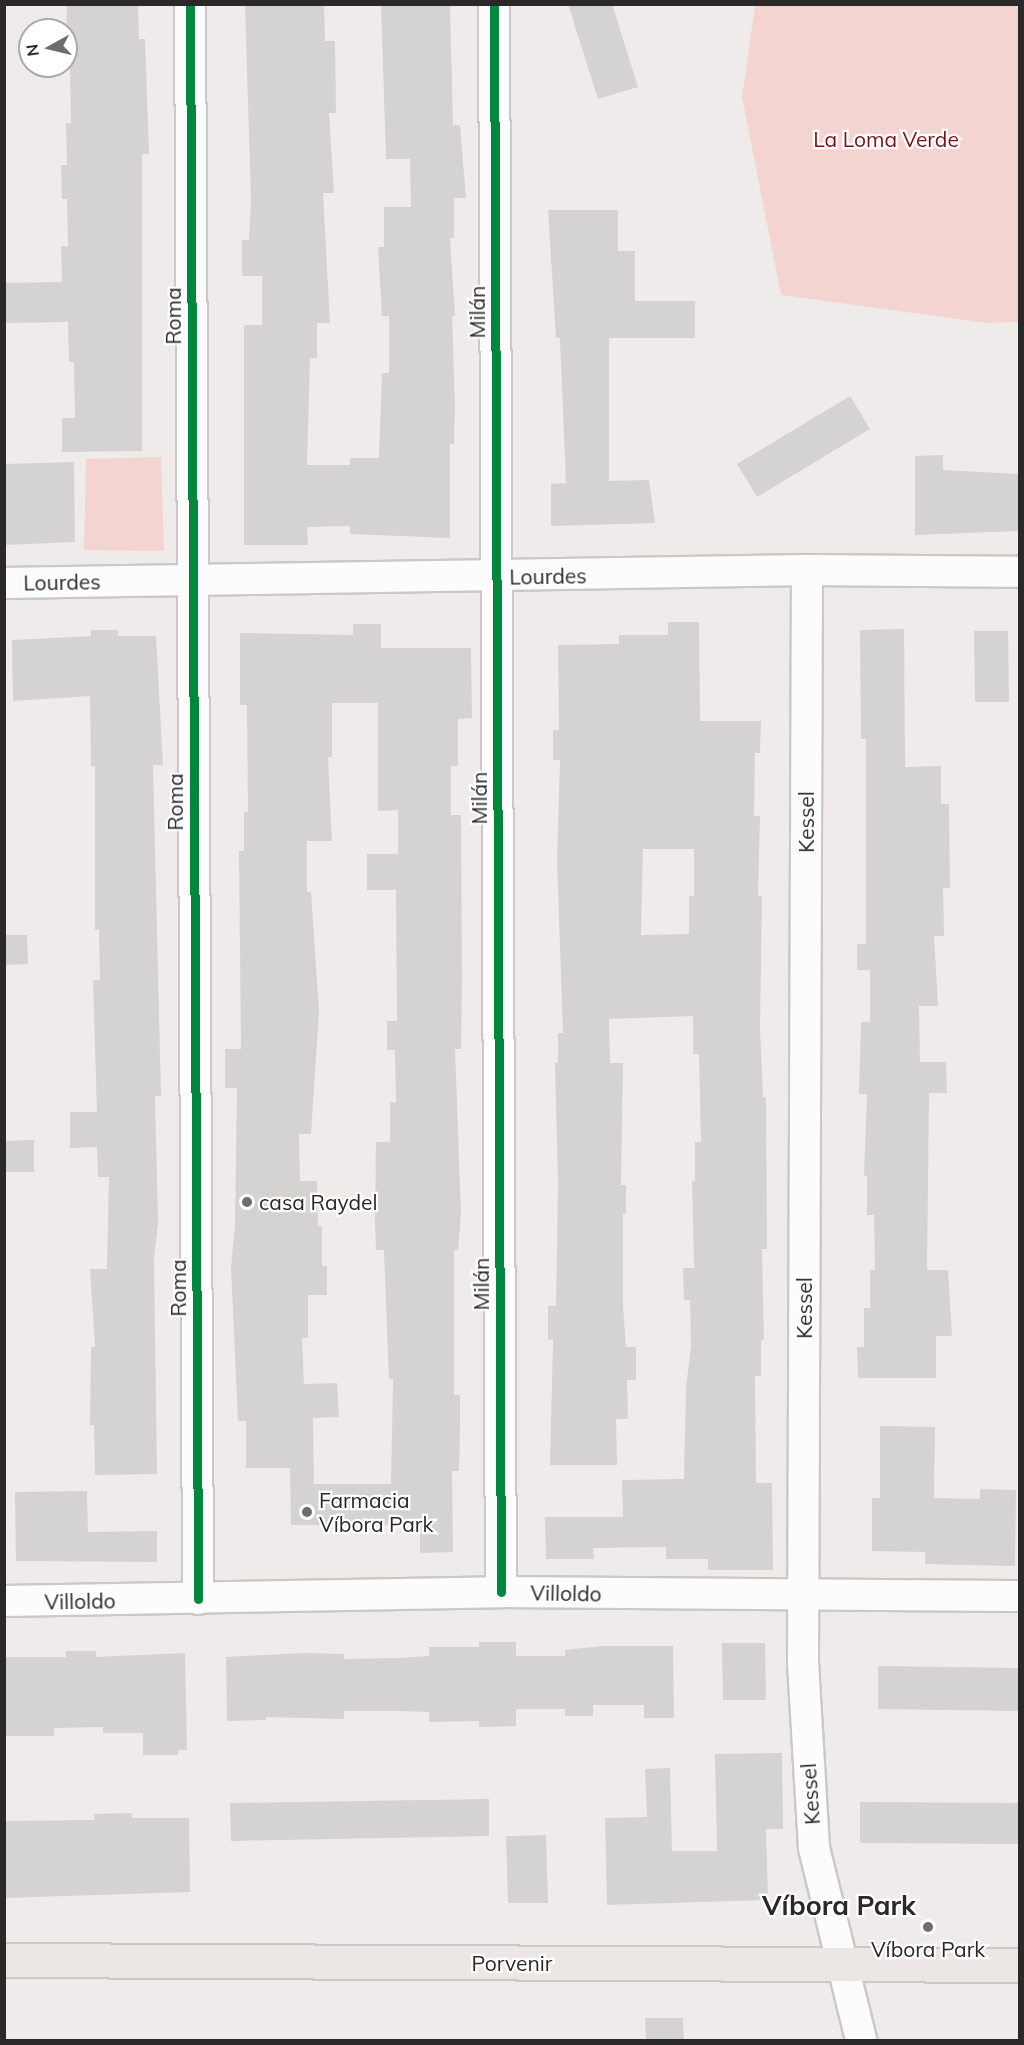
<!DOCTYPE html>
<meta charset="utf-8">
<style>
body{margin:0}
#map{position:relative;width:1024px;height:2045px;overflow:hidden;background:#eeebea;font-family:Mulish,sans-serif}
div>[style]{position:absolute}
.green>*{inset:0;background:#f4d4d0}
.building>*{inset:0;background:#d5d3d2}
.roads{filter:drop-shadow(2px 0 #cbc9c8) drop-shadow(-2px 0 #cbc9c8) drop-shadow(0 2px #cbc9c8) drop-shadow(0 -2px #cbc9c8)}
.minor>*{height:30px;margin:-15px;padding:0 15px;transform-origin:15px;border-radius:15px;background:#fcfcfc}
.major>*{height:33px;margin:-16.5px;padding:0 16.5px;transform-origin:16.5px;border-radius:16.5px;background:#ece6e5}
.cycleway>*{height:9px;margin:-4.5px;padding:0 4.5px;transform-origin:4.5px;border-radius:4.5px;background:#00873e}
.dots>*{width:16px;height:16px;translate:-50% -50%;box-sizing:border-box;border:3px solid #fff;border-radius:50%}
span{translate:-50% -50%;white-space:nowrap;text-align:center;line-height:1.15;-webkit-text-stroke:4.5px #fff;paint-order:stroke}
.park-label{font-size:21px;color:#781315}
.street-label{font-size:21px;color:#2a2828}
.poi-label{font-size:21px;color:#2a2828}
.left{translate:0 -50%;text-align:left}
.district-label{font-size:27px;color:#2a2828;font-weight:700}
.frame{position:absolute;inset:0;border:6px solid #2a2828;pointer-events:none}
.north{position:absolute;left:18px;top:18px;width:60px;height:60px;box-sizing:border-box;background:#fff;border:2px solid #aaa9a9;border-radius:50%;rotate:262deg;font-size:16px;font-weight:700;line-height:24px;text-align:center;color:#2a2828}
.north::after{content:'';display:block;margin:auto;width:21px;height:27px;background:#6f6c6c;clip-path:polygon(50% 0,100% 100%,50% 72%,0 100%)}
</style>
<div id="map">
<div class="green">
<div style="clip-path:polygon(755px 5px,1019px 5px,1019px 322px,987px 323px,781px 295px,742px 97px)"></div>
<div style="clip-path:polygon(161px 457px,164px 551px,84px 550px,86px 459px)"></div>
</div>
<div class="building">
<div style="clip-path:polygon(67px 4px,138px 4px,139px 39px,145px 39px,149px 154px,142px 154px,142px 451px,62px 452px,62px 418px,75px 418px,74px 362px,69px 362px,68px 322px,4px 323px,4px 283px,62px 282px,61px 246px,68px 246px,67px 199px,62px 199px,61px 165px,67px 165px,66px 123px,71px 123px,70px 68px,66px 68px)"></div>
<div style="clip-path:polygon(245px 4px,324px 4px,325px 41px,335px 41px,336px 113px,329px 113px,334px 193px,323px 193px,330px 323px,317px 323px,317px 358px,310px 358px,307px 465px,350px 465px,350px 458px,379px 458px,382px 373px,389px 373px,389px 316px,382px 316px,378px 247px,384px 247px,384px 207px,411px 207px,410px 159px,386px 159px,381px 4px,450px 4px,453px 125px,460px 125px,466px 198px,454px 198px,454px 238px,450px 238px,455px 316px,452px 316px,455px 406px,454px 444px,450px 444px,450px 538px,350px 534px,350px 526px,307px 527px,308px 545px,244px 545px,244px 325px,262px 325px,262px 276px,242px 276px,242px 240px,249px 240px,251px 201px)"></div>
<div style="clip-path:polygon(568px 4px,612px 4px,638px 87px,598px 99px)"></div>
<div style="clip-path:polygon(548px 210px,618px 210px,618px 251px,635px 251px,635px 301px,695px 301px,695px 338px,609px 338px,609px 481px,649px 480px,655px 523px,551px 526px,551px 484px,566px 483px,560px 338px,556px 338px)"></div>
<div style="clip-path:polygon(850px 396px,870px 429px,757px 497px,737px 464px)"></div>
<div style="clip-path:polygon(943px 455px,943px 470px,1020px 474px,1020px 531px,915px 535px,915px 456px)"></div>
<div style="clip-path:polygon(74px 462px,75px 542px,4px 545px,4px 464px)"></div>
<div style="clip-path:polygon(evenodd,668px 622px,699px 622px,700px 721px,761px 721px,760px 753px,755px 753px,754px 816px,760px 816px,758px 896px,762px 896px,760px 1026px,763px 1097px,766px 1097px,767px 1249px,762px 1249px,764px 1340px,761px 1340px,761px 1376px,755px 1376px,756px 1483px,772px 1483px,773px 1570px,708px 1570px,708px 1559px,666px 1559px,666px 1547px,593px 1548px,594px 1559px,546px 1559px,545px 1517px,623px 1517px,622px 1480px,684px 1479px,686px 1387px,691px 1346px,690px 1300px,684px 1300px,683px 1268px,694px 1268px,692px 1181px,695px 1181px,695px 1142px,701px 1142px,699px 1054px,693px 1054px,693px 1016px,609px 1019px,610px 1063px,623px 1063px,621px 1185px,626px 1185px,626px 1214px,623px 1214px,623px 1306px,626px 1347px,636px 1347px,636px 1380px,627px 1380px,628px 1419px,616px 1419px,617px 1465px,550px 1465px,553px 1339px,548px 1340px,548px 1306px,556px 1306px,558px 1185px,555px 1063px,558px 1063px,558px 1033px,563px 1033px,557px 860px,560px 760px,553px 760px,553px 730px,559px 730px,558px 645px,619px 644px,619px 635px,668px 635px,668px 622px,643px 849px,694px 849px,694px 896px,689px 896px,689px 934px,641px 935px,643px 849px)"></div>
<div style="clip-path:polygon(evenodd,353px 624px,381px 624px,381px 648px,471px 648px,472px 718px,458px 719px,458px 766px,451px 766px,451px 815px,461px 815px,462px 979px,461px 1049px,455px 1049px,461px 1213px,458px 1250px,454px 1250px,454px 1395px,460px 1395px,460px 1427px,459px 1471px,452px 1471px,453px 1552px,420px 1553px,420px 1525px,291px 1525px,290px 1468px,246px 1468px,246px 1421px,238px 1421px,231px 1267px,235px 1226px,237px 1088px,225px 1088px,225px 1049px,241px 1049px,239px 851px,244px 851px,244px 812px,248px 812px,247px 705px,240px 705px,240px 633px,353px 635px,353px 624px,332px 703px,378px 703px,378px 811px,398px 810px,398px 854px,367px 854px,367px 890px,396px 890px,397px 1021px,387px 1021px,387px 1050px,395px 1050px,396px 1102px,390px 1102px,390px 1142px,376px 1142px,375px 1222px,376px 1250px,384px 1250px,389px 1379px,393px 1379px,391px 1484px,314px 1484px,313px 1418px,339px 1417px,337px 1383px,304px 1384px,302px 1338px,308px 1338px,308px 1295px,327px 1295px,327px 1266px,322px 1266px,322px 1226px,318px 1226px,317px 1181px,300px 1181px,299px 1134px,311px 1134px,319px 1011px,311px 892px,307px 892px,307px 841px,332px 841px,328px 757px,332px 757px,332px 703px)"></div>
<div style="clip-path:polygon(904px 629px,905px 767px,941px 766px,941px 804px,949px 804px,950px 888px,943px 888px,944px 936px,934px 936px,938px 1006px,919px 1006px,920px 1062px,946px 1062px,947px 1093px,929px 1093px,927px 1270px,948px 1270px,952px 1336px,936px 1336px,936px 1378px,858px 1378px,857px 1347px,864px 1347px,864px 1308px,870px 1308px,870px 1270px,875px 1270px,874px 1215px,867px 1215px,867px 1176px,864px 1176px,867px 1094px,859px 1094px,861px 1022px,870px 1022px,870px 970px,857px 970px,857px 944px,866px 944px,866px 739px,861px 739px,860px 630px)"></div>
<div style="clip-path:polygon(91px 630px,118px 630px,118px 636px,156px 636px,163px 765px,153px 765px,161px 1096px,155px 1096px,158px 1223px,154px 1258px,157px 1474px,95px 1475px,94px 1425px,90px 1425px,91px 1347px,95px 1347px,90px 1269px,107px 1269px,109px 1177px,98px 1177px,97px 1147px,70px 1148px,70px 1112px,97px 1112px,93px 980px,100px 980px,99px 929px,95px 930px,95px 766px,91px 766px,90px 696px,13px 701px,12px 640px,91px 636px)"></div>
<div style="clip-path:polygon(974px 631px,1008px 631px,1009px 702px,975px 702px)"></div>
<div style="clip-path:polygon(4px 935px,27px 935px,28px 964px,4px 965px)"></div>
<div style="clip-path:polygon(34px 1140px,34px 1172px,4px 1172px,4px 1141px)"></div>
<div style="clip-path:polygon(880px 1426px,935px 1427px,934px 1498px,980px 1499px,980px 1489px,1016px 1490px,1015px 1566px,925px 1564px,925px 1552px,872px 1551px,872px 1498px,880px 1498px)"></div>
<div style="clip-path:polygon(87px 1491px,88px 1532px,157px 1531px,157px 1562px,16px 1561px,15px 1492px)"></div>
<div style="clip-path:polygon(479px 1642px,516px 1642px,516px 1656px,565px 1656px,565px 1650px,603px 1646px,673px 1646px,674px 1718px,644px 1718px,644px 1705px,593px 1705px,593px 1716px,565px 1716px,565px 1709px,516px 1709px,516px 1726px,479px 1727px,479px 1721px,429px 1722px,429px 1712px,400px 1711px,344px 1711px,344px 1719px,266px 1717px,266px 1720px,227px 1721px,226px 1657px,303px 1653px,344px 1654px,344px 1659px,399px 1658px,429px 1656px,429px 1647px,479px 1647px)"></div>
<div style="clip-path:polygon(722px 1643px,765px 1643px,766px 1700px,723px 1700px)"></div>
<div style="clip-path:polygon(66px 1651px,96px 1651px,96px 1657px,185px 1653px,187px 1750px,178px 1750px,178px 1755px,143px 1755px,143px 1733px,103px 1733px,103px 1727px,54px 1728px,54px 1736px,4px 1736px,4px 1657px,66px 1657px)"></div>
<div style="clip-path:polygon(878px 1666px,1020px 1668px,1020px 1711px,878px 1709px)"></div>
<div style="clip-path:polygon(782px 1753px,783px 1829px,766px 1829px,768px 1900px,607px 1905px,605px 1818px,647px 1817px,645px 1769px,670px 1768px,672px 1851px,717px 1851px,715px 1754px)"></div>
<div style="clip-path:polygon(489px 1799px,489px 1836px,231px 1841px,230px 1803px)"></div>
<div style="clip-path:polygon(860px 1802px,1020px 1803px,1020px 1844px,860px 1843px)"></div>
<div style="clip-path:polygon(132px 1813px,132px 1818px,189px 1818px,190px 1892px,4px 1898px,4px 1821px,94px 1820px,94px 1814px)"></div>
<div style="clip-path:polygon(546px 1835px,548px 1903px,508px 1903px,506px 1836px)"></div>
<div style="clip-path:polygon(645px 2018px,683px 2018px,684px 2040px,646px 2040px)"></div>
</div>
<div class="roads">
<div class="minor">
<div style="left:190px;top:4px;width:1595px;rotate:89.71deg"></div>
<div style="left:494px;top:4px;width:1588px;rotate:89.75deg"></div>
<div style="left:807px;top:570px;width:1093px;rotate:90.21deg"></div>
<div style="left:803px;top:1663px;width:185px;rotate:86.6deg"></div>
<div style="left:814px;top:1848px;width:198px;rotate:76.2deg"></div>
<div style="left:4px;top:583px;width:803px;rotate:-0.93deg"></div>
<div style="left:807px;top:570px;width:213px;rotate:0.5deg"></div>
<div style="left:4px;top:1601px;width:497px;rotate:-1deg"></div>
<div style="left:501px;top:1592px;width:519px;rotate:0.44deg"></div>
</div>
<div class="major">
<div style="left:4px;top:1960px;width:1016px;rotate:0.28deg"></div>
</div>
</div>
<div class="cycleway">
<div style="left:190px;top:4px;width:1595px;rotate:89.71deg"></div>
<div style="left:494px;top:4px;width:1588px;rotate:89.75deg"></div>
</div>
<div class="dots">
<div style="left:247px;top:1202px;background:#6f6c6c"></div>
<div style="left:307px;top:1512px;background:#6f6c6c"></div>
<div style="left:928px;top:1927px;background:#6f6c6c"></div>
</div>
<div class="park-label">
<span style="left:886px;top:139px">La Loma Verde</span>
</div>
<div class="street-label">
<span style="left:477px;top:312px;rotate:-90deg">Milán</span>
<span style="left:173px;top:316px;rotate:-90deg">Roma</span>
<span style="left:548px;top:576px;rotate:-1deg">Lourdes</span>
<span style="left:62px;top:582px;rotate:-1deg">Lourdes</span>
<span style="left:479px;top:798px;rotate:-90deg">Milán</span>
<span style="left:175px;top:802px;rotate:-90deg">Roma</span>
<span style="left:806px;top:822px;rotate:-90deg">Kessel</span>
<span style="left:481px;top:1284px;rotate:-90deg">Milán</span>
<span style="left:178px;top:1288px;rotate:-90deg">Roma</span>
<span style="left:804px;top:1308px;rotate:-90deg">Kessel</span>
<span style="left:566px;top:1593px;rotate:1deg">Villoldo</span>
<span style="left:80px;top:1601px;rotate:-1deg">Villoldo</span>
<span style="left:810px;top:1794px;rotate:-94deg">Kessel</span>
<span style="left:512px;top:1963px">Porvenir</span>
</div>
<div class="poi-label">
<span class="left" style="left:259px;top:1202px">casa Raydel</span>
<span class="left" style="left:319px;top:1512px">Farmacia<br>Víbora Park</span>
<span style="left:928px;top:1949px">Víbora Park</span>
</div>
<div class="district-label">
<span style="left:839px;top:1906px">Víbora Park</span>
</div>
<div class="frame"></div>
<div class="north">N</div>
</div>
